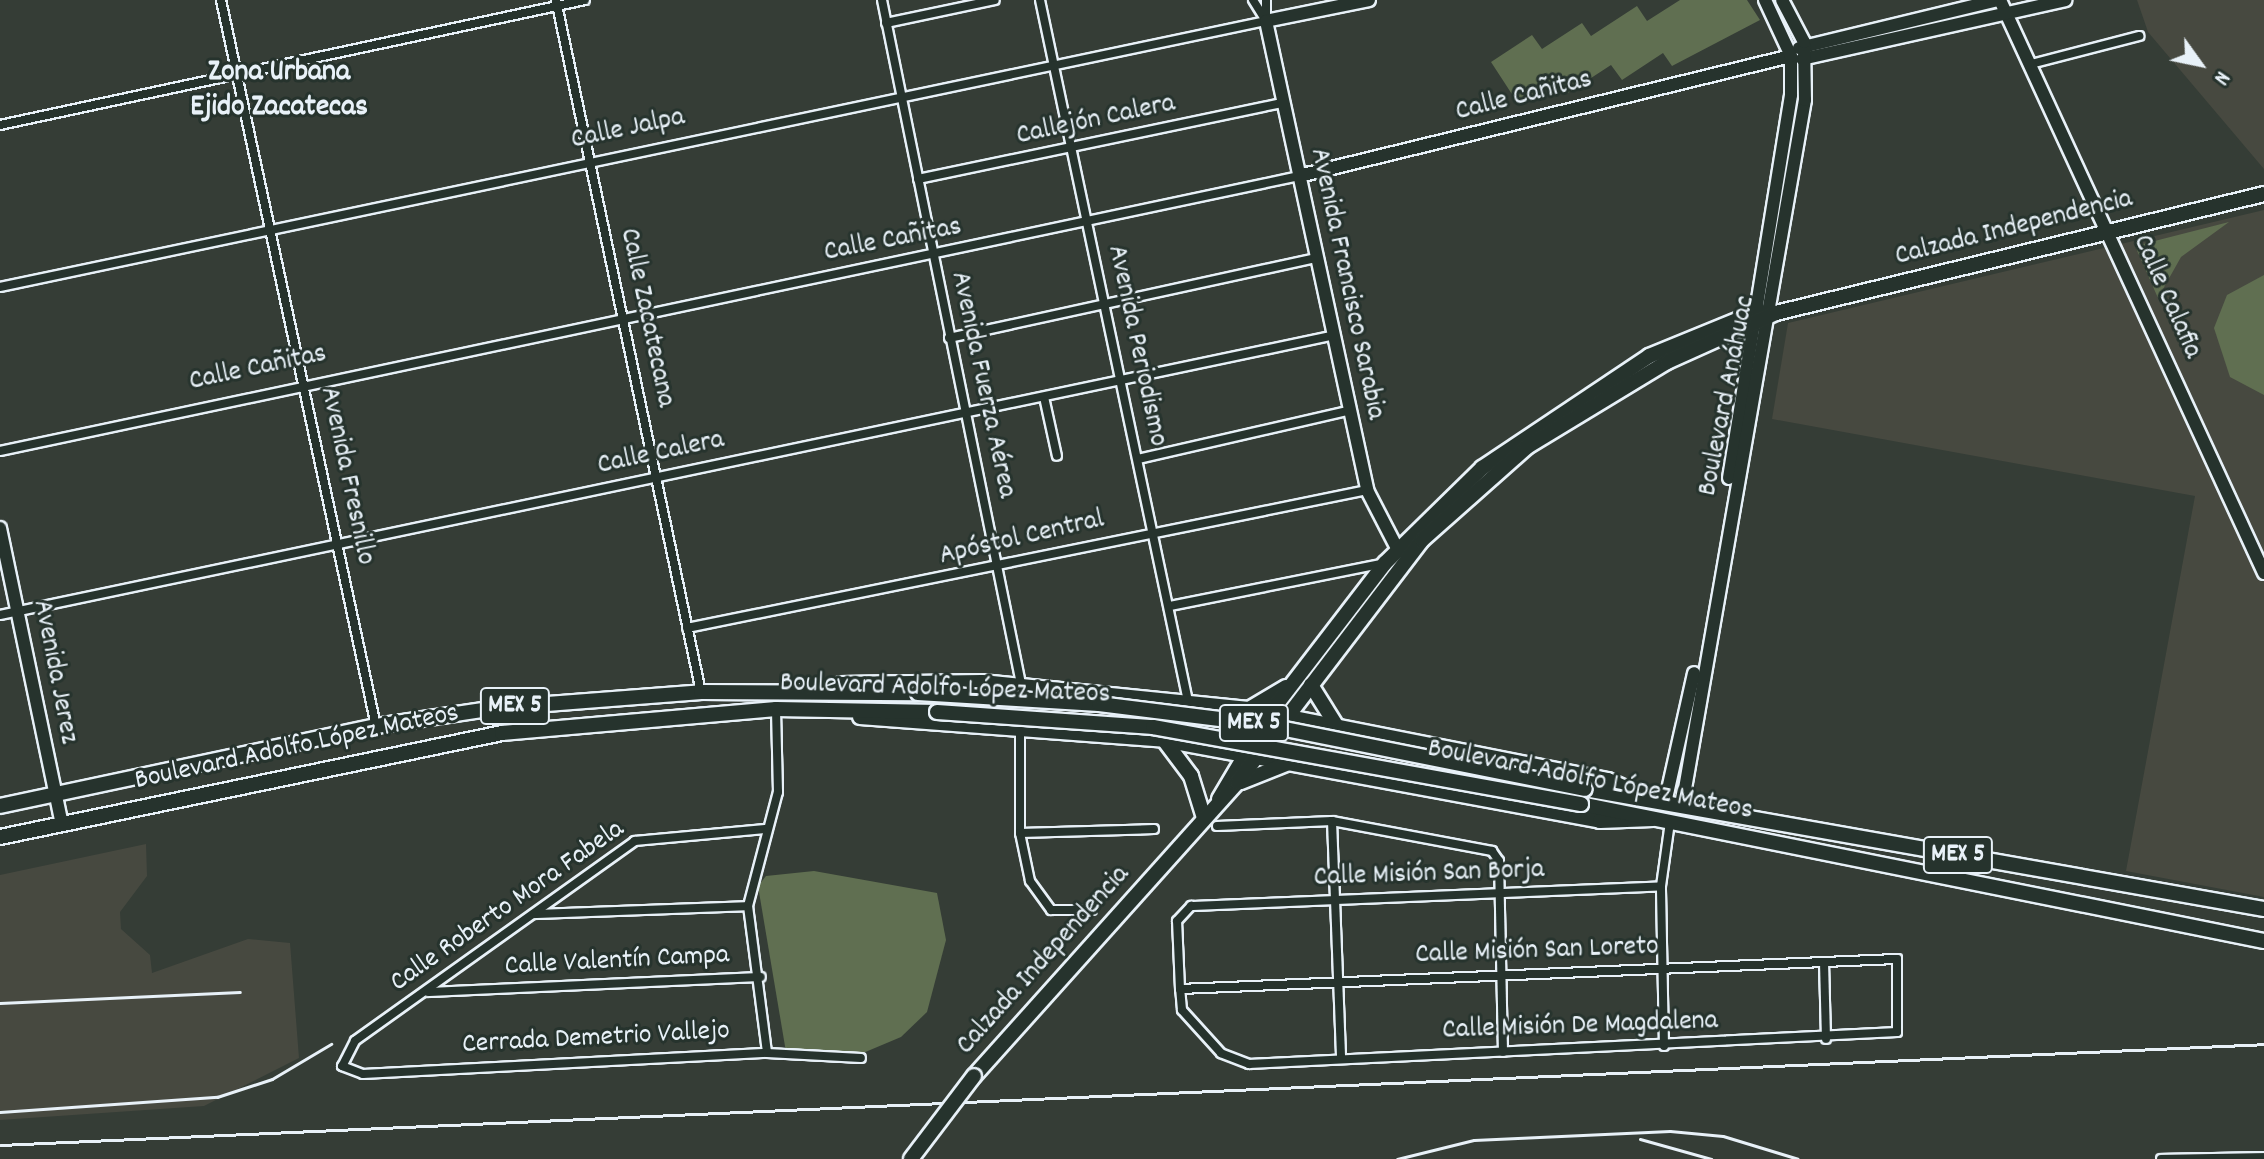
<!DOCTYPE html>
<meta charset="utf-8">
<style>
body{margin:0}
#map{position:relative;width:2264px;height:1159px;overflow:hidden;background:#353d36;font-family:Dekko,sans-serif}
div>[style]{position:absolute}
.built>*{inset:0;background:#474940}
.green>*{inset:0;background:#606f51}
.roads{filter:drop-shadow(2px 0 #e8f1f8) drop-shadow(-2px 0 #e8f1f8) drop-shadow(0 2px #e8f1f8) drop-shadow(0 -2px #e8f1f8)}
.street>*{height:8px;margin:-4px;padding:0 4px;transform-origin:4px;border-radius:4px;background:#26332d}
.secondary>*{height:12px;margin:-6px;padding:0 6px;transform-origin:6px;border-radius:6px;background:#26332d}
.primary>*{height:14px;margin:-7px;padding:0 7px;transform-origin:7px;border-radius:7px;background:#26332d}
.rail>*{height:3px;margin:-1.5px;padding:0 1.5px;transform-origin:1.5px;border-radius:1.5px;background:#e8f1f8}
.bridges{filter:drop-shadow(2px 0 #e8f1f8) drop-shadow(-2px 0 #e8f1f8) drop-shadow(0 2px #e8f1f8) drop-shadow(0 -2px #e8f1f8)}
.primary-bridge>*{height:14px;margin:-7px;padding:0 7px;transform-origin:7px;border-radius:7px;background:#26332d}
span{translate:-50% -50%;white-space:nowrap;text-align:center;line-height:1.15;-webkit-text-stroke:6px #26332d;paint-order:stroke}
.shield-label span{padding:2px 6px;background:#26332d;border:2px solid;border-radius:6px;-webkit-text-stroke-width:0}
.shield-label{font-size:26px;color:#e8f1f8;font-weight:700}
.street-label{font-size:28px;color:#e8f1f8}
.neighbourhood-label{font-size:30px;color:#e8f1f8;font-weight:700}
.north{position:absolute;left:2160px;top:24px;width:80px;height:80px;-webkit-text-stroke:6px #26332d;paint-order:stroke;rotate:123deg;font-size:22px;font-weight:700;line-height:32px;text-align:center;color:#e8f1f8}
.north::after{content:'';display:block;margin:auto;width:28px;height:36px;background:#e8f1f8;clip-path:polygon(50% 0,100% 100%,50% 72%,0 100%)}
</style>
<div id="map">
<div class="built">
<div style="clip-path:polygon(2137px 0,2264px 0,2264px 169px,2148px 32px)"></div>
<div style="clip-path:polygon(2264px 210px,2264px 897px,2126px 871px,2195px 496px,1772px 419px,1788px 323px)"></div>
<div style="clip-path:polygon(146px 844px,147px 876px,120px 912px,121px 929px,150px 955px,152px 973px,248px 939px,290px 943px,299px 1058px,204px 1106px,0 1120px,0 875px)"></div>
</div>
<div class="green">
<div style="clip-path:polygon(1680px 0,1747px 0,1760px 20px,1672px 66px,1663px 53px,1622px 80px,1611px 65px,1568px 93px,1558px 80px,1519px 105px,1491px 62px,1532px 35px,1542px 49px,1582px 23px,1591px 36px,1637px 6px,1647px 21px)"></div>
<div style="clip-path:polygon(2229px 222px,2181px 257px,2158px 298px,2135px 246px)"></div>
<div style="clip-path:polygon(2264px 275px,2264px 395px,2230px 377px,2214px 328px,2227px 295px)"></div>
<div style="clip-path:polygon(814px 871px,937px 893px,946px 940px,927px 1012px,901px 1037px,863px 1053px,786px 1052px,758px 886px,766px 876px)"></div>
</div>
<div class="roads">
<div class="street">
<div style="left:221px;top:0;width:742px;rotate:77.95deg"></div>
<div style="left:556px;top:0;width:707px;rotate:78.17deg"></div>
<div style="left:882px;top:0;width:698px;rotate:78.51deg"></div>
<div style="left:1040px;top:0;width:716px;rotate:78.08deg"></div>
<div style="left:1253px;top:0;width:25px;rotate:58deg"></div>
<div style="left:1266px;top:0;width:21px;rotate:90deg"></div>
<div style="left:886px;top:23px;width:111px;rotate:-11.9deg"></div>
<div style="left:2031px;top:64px;width:112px;rotate:-14.5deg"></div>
<div style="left:0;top:125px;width:598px;rotate:-12.06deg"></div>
<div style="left:918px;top:179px;width:373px;rotate:-11.8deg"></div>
<div style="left:0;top:287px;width:1294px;rotate:-11.87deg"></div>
<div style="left:949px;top:338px;width:375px;rotate:-12.3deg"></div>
<div style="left:1044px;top:397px;width:60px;rotate:77.6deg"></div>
<div style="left:0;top:451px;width:1328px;rotate:-11.95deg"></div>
<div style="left:1138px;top:459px;width:214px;rotate:-12.9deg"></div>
<div style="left:1170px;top:606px;width:219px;rotate:-11.3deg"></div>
<div style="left:0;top:615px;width:1360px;rotate:-11.84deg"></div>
<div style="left:687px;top:628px;width:694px;rotate:-11.47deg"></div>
<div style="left:1020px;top:727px;width:106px;rotate:90deg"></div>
<div style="left:1020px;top:833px;width:49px;rotate:78.2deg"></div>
<div style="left:1030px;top:881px;width:36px;rotate:54deg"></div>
<div style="left:1051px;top:910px;width:41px"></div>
<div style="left:1332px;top:821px;width:238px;rotate:87.8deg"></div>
<div style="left:1217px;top:826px;width:115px;rotate:-2.5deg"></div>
<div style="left:1332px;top:821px;width:163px;rotate:10.6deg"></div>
<div style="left:1492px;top:851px;width:12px;rotate:55deg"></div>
<div style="left:1499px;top:861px;width:191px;rotate:88.8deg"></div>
<div style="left:765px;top:829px;width:131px;rotate:174.7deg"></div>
<div style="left:635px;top:841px;width:344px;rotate:144.5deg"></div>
<div style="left:355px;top:1041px;width:28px;rotate:117deg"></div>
<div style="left:342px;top:1066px;width:22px;rotate:21deg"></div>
<div style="left:363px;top:1074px;width:405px;rotate:-3deg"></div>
<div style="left:767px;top:1053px;width:94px;rotate:3deg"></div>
<div style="left:1020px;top:833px;width:134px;rotate:-1.7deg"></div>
<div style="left:748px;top:906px;width:118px;rotate:-75.3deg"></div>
<div style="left:778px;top:792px;width:83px;rotate:-91.4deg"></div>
<div style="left:534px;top:914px;width:214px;rotate:-2.1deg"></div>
<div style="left:748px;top:906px;width:148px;rotate:82.6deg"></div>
<div style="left:1824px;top:962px;width:77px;rotate:88.5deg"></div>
<div style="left:1180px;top:989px;width:718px;rotate:-2.4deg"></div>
<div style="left:1897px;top:959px;width:73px;rotate:90deg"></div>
<div style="left:1897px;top:1032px;width:649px;rotate:177.17deg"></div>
<div style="left:1249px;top:1064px;width:30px;rotate:-159deg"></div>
<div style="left:1221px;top:1053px;width:58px;rotate:-132.2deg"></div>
<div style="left:1182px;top:1010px;width:21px;rotate:-95deg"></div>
<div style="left:1180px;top:989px;width:68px;rotate:-92.5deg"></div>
<div style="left:1177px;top:921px;width:21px;rotate:-47deg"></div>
<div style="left:1191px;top:906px;width:470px;rotate:-2.4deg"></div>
<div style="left:428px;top:992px;width:333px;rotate:-2.6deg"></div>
<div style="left:1664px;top:1046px;width:160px;rotate:-91.1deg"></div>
<div style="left:1661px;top:886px;width:65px;rotate:-82deg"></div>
<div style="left:2161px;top:1159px;width:103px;rotate:-1.1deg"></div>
</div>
<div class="secondary">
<div style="left:1369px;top:0;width:105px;rotate:168.5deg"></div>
<div style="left:1266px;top:21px;width:480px;rotate:77.8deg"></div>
<div style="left:1367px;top:490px;width:68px;rotate:62.7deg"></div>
<div style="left:2000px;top:0;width:631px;rotate:65.26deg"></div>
<div style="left:1799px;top:48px;width:205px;rotate:-13.6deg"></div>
<div style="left:1802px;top:59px;width:270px;rotate:-12.6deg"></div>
<div style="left:1299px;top:176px;width:506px;rotate:-13.71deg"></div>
<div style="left:1729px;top:478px;width:388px;rotate:-80.8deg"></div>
<div style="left:1791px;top:95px;width:39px;rotate:-90deg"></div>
<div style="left:1791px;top:56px;width:62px;rotate:-114.9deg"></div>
<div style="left:0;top:528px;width:303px;rotate:78.2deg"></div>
<div style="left:1665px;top:803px;width:133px;rotate:-77.4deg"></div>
<div style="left:1682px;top:806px;width:717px;rotate:-80.12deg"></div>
<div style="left:1805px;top:100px;width:58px;rotate:-91deg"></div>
<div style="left:1804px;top:42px;width:47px;rotate:-117.6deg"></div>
</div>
<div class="primary">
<div style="left:841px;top:684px;width:141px;rotate:-0.8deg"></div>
<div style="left:982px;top:682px;width:268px;rotate:5.8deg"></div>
<div style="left:1249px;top:709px;width:366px;rotate:11.2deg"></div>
<div style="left:1608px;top:780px;width:48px;rotate:24.4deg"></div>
<div style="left:1311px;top:685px;width:47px;rotate:58deg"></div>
<div style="left:1249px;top:709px;width:43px;rotate:-30.7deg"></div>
<div style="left:860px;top:717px;width:305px;rotate:4.3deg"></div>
<div style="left:1164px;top:740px;width:443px;rotate:10.5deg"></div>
<div style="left:1600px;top:821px;width:53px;rotate:-2.2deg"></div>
<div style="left:1164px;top:740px;width:45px;rotate:53.1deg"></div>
<div style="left:1191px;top:776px;width:44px;rotate:72.8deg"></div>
<div style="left:1241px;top:782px;width:52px;rotate:-21.6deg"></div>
<div style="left:1585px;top:789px;width:690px;rotate:10.02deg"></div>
<div style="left:1219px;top:799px;width:100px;rotate:-59.3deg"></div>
<div style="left:1270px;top:713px;width:189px;rotate:-52.5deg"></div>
<div style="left:1385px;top:563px;width:136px;rotate:-44.4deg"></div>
<div style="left:1482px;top:468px;width:201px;rotate:-33.8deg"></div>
<div style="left:1649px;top:356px;width:113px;rotate:-22.3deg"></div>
<div style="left:1754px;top:313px;width:22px"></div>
<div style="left:1581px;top:804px;width:697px;rotate:11.34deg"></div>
<div style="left:0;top:806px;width:384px;rotate:-12deg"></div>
<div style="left:376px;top:726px;width:120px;rotate:-8.6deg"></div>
<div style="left:495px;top:708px;width:207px;rotate:-4.4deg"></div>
<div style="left:701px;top:692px;width:217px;rotate:0.3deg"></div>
<div style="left:0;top:837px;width:513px;rotate:-11.7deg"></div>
<div style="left:502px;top:733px;width:275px;rotate:-5deg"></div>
<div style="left:776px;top:709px;width:161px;rotate:1.1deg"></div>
<div style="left:974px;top:1076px;width:394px;rotate:-48.1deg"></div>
<div style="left:1237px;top:783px;width:305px;rotate:-52.7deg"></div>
<div style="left:1422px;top:540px;width:140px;rotate:-41.5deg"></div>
<div style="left:1527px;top:447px;width:164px;rotate:-31.3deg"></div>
<div style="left:1667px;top:362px;width:120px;rotate:-24.2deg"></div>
<div style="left:1776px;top:313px;width:502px;rotate:-13.7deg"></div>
</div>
</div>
<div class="rail">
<div style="left:0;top:1003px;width:240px;rotate:-2.6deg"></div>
<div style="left:0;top:1112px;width:218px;rotate:-4deg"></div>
<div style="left:217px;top:1097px;width:58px;rotate:-18.1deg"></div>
<div style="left:272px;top:1079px;width:69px;rotate:-30.7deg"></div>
<div style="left:1640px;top:1139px;width:74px;rotate:15.7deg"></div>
<div style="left:0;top:1145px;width:2266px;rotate:-2.55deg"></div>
<div style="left:1397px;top:1159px;width:79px;rotate:-13.9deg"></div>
<div style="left:1474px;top:1140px;width:196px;rotate:-2.6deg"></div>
<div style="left:1670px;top:1131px;width:53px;rotate:5.4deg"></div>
<div style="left:1723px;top:1136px;width:78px;rotate:17deg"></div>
</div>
<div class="bridges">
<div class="primary-bridge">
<div style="left:918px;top:693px;width:181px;rotate:3.5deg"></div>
<div style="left:1099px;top:704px;width:162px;rotate:7.1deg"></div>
<div style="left:1260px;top:724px;width:331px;rotate:11.3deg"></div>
<div style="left:937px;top:712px;width:217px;rotate:4deg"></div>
<div style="left:1153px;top:727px;width:435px;rotate:10.2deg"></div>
<div style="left:911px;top:1159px;width:104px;rotate:-52.8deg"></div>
</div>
</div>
<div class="shield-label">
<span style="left:515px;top:706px">MEX 5</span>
<span style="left:1254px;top:723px">MEX 5</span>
<span style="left:1958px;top:855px">MEX 5</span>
</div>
<div class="street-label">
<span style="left:1524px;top:97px;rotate:-14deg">Calle Cañitas</span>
<span style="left:1096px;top:121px;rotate:-12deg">Callejón Calera</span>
<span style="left:628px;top:130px;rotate:-12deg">Calle Jalpa</span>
<span style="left:2014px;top:229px;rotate:-14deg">Calzada Independencia</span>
<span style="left:893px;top:241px;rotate:-11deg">Calle Cañitas</span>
<span style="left:1346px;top:284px;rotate:78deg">Avenida Francisco Sarabia</span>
<span style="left:2166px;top:297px;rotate:66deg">Calle Calafia</span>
<span style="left:646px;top:318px;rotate:78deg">Calle Zacatecana</span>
<span style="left:1136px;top:346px;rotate:78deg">Avenida Periodismo</span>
<span style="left:258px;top:369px;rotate:-12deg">Calle Cañitas</span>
<span style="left:982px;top:385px;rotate:78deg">Avenida Fuerza Aérea</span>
<span style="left:1728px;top:396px;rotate:-79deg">Boulevard Anáhuac</span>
<span style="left:661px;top:454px;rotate:-12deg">Calle Calera</span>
<span style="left:346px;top:476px;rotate:78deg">Avenida Fresnillo</span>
<span style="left:1022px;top:539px;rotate:-13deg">Apóstol Central</span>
<span style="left:54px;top:672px;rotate:79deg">Avenida Jerez</span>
<span style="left:945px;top:690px;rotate:2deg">Boulevard Adolfo López Mateos</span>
<span style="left:297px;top:748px;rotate:-12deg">Boulevard Adolfo López Mateos</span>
<span style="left:1590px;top:781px;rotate:11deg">Boulevard Adolfo López Mateos</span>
<span style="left:1429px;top:875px;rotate:-2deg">Calle Misión San Borja</span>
<span style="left:508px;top:907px;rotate:-35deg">Calle Roberto Mora Fabela</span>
<span style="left:1537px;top:952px;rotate:-2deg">Calle Misión San Loreto</span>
<span style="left:1044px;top:961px;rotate:-48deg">Calzada Independencia</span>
<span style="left:617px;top:962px;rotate:-3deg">Calle Valentín Campa</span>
<span style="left:1580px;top:1027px;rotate:-2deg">Calle Misión De Magdalena</span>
<span style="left:596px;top:1039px;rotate:-3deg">Cerrada Demetrio Vallejo</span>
</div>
<div class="neighbourhood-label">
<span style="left:279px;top:91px">Zona Urbana<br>Ejido Zacatecas</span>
</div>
<div class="north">N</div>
</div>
